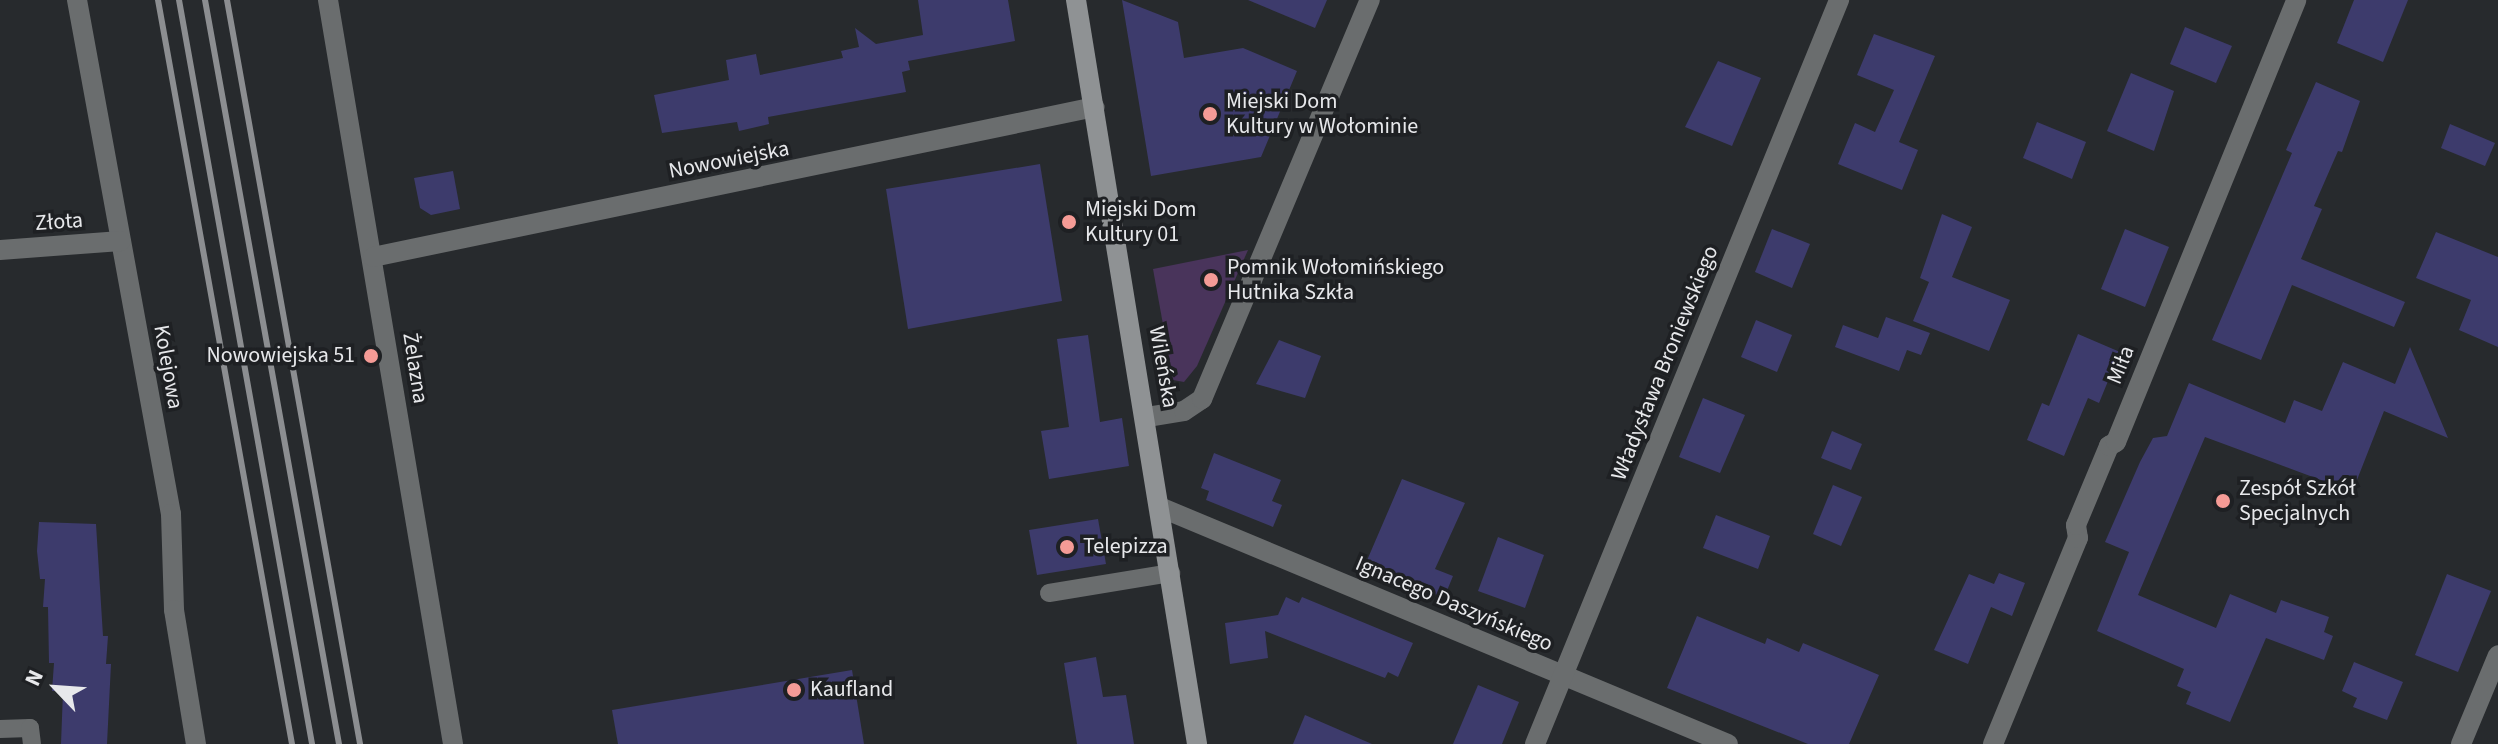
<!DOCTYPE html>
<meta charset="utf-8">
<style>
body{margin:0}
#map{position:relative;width:2498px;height:744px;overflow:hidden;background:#272a2d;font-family:"Source Sans 3",sans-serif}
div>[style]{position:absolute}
.green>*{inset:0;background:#49345b}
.building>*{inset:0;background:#3d3b6c}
.lane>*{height:18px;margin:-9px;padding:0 9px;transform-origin:9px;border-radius:9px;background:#6a6d6e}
.street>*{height:20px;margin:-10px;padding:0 10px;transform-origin:10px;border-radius:10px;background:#6a6d6e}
.secondary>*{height:20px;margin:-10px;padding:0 10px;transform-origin:10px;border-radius:10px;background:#8f9294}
.rail>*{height:6px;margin:-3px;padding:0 3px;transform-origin:3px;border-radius:3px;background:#8c8e91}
.dots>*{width:22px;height:22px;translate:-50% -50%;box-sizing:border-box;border:4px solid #1e2023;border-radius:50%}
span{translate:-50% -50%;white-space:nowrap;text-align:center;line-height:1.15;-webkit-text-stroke:7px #1e2023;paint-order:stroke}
.poi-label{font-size:22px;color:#e7e8eb}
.left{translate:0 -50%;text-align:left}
.right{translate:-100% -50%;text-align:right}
.street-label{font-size:22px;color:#e7e8eb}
.north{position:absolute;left:16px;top:648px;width:80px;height:80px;-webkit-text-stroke:6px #1e2023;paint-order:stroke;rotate:295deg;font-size:22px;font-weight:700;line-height:32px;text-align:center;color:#e7e8eb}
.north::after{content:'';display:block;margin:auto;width:28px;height:36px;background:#e7e8eb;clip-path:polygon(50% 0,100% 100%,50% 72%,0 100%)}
</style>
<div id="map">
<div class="green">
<div style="clip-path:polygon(1248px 250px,1197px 366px,1184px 382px,1173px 380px,1153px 269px)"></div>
</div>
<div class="building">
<div style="clip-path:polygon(918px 0,1008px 0,1015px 41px,908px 61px,910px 70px,902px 72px,906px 92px,768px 117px,769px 124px,739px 131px,737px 122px,662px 133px,654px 95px,729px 80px,726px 60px,756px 54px,760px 75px,843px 58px,841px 51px,859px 47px,855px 28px,876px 44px,923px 35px)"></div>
<div style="clip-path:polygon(1122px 0,1178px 22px,1184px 58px,1243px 48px,1297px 71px,1261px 157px,1151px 176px)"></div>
<div style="clip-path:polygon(1248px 0,1327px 0,1315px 28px)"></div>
<div style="clip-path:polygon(2354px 0,2408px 0,2383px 62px,2337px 43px)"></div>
<div style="clip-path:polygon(2185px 27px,2232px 46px,2216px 83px,2170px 64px)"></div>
<div style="clip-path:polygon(1874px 34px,1935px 56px,1899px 142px,1918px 150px,1902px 190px,1838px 164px,1855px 123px,1875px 132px,1894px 90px,1857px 75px)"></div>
<div style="clip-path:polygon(1718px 61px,1761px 78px,1732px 146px,1685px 127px)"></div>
<div style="clip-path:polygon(2131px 73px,2174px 91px,2154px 151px,2107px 131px)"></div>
<div style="clip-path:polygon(2316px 82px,2360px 101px,2342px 152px,2338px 151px,2314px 206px,2322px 209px,2301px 259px,2405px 302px,2394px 327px,2292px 285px,2261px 360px,2212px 340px,2292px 153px,2286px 150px)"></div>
<div style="clip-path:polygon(2037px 122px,2086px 142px,2072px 179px,2023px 158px)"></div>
<div style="clip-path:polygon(2450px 124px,2495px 143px,2485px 166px,2441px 148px)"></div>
<div style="clip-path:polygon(1040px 164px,1062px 301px,908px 329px,886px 189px)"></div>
<div style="clip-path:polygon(453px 171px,460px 209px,431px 215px,420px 208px,414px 178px)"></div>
<div style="clip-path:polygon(1942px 214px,1972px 227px,1952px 277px,2010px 300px,1989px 351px,1913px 321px,1929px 282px,1920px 278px)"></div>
<div style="clip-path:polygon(1772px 229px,1810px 244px,1792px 288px,1755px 272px)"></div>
<div style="clip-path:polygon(2125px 229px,2169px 247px,2145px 307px,2101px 289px)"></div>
<div style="clip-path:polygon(2436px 232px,2498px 257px,2498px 347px,2459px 330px,2471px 300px,2416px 278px)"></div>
<div style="clip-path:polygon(1886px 317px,1930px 333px,1921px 355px,1907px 350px,1899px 371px,1835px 347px,1843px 325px,1878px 338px)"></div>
<div style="clip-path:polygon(1756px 320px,1792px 335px,1777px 372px,1741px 357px)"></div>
<div style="clip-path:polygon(2078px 334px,2120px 352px,2099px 403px,2088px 398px,2064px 456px,2027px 440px,2042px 403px,2049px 406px)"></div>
<div style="clip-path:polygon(1088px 335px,1100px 422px,1122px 418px,1129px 466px,1049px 479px,1041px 431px,1069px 427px,1057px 339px)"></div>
<div style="clip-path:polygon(1279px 340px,1321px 356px,1305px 398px,1256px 384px)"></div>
<div style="clip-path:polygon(2410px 347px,2448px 438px,2384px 411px,2355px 485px,2347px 482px,2345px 489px,2205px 437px,2138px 595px,2216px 628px,2230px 594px,2276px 613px,2281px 600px,2329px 617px,2324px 632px,2333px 636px,2324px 660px,2266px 638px,2230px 722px,2186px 704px,2191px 692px,2177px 686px,2184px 669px,2097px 631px,2129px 552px,2105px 542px,2140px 462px,2153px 438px,2167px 436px,2189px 383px,2285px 423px,2294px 400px,2322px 411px,2343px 362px,2395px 384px)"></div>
<div style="clip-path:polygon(1703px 398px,1745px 415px,1720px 473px,1679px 457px)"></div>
<div style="clip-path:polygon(1832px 431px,1862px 444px,1851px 470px,1821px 458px)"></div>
<div style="clip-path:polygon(1214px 453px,1281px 480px,1272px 501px,1282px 505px,1273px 527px,1206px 500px,1209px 491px,1201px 488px)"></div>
<div style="clip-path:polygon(1402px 479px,1465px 503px,1435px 569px,1453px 576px,1444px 598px,1365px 565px)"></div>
<div style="clip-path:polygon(1833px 485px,1862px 497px,1841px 546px,1813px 534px)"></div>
<div style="clip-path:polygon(1716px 515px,1770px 536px,1758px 569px,1703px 548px)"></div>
<div style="clip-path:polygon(1098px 519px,1106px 564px,1037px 575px,1029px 530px)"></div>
<div style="clip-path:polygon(39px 522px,96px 524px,103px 636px,108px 636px,106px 664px,111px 664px,107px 744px,61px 744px,63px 691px,52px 691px,54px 663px,49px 663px,48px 607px,43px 607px,45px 579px,40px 579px,37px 551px)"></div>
<div style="clip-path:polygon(1498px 537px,1544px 555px,1525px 608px,1478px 591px)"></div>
<div style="clip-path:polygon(1999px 573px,2025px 583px,2012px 616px,1991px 607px,1968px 664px,1934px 650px,1969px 574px,1994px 584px)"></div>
<div style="clip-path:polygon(2447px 574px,2491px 591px,2458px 672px,2415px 655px)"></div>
<div style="clip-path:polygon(1286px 597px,1299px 603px,1302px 597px,1413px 643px,1398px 677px,1388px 672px,1385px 678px,1265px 631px,1268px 658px,1230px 664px,1225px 623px,1278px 615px)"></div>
<div style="clip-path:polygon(1697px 616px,1765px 644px,1767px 638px,1799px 652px,1803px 643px,1879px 675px,1849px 744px,1808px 744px,1667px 688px)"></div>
<div style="clip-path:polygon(1096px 657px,1103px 697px,1126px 695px,1134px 744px,1077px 744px,1064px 663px)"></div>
<div style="clip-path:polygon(2354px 662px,2403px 682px,2387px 720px,2353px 707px,2357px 698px,2342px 691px)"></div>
<div style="clip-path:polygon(852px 670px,864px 744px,618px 744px,612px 710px)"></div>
<div style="clip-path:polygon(1478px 685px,1519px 702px,1502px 744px,1453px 744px)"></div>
<div style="clip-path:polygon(1305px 715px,1372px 744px,1293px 744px)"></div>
</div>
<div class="lane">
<div style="left:1049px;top:593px;width:124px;rotate:-9.3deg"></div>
<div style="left:0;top:729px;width:30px;rotate:-2deg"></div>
<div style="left:30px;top:728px;width:16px;rotate:83deg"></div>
</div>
<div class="street">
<div style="left:77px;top:0;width:523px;rotate:79.64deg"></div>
<div style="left:171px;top:514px;width:96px;rotate:88.2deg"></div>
<div style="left:174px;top:610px;width:136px;rotate:80.7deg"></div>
<div style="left:328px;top:0;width:754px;rotate:80.46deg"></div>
<div style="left:0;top:250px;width:121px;rotate:-4.3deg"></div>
<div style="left:373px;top:257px;width:737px;rotate:-11.74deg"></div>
<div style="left:1147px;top:417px;width:37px;rotate:-9deg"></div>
<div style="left:1184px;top:411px;width:22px;rotate:-34deg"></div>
<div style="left:1202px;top:399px;width:433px;rotate:-67.2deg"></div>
<div style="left:1162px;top:508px;width:613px;rotate:22.63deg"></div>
<div style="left:1535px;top:744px;width:804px;rotate:-67.77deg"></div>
<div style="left:1993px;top:744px;width:223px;rotate:-67.6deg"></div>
<div style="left:2078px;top:538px;width:13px;rotate:-99deg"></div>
<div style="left:2076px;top:525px;width:86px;rotate:-67.3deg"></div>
<div style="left:2109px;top:446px;width:8px;rotate:-30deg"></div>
<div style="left:2116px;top:442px;width:477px;rotate:-67.8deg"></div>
<div style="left:2461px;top:744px;width:96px;rotate:-67.4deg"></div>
</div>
<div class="secondary">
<div style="left:1076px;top:0;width:754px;rotate:80.76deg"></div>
</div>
<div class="rail">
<div style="left:158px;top:0;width:756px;rotate:79.79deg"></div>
<div style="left:179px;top:0;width:756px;rotate:79.86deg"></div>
<div style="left:205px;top:0;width:756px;rotate:79.79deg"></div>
<div style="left:227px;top:0;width:756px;rotate:79.86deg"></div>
</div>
<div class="dots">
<div style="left:1210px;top:114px;background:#f59b96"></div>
<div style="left:1069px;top:222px;background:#f59b96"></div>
<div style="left:1211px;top:280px;background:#f59b96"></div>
<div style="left:371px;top:356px;background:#f59b96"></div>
<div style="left:2223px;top:501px;background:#f59b96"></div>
<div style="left:1067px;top:547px;background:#f59b96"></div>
<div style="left:794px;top:690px;background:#f59b96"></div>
</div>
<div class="poi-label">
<span class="left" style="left:1226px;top:114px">Miejski Dom<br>Kultury w Wołominie</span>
<span class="left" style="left:1085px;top:222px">Miejski Dom<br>Kultury 01</span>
<span class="left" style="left:1227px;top:280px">Pomnik Wołomińskiego<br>Hutnika Szkła</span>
<span class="right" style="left:355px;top:356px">Nowowiejska 51</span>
<span class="left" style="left:2239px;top:501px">Zespół Szkół<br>Specjalnych</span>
<span class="left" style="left:1083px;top:547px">Telepizza</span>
<span class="left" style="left:810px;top:690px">Kaufland</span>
</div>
<div class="street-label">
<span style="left:729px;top:160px;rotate:-11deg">Nowowiejska</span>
<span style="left:59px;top:222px;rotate:-4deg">Złota</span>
<span style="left:1665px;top:363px;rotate:-68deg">Władysława Broniewskiego</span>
<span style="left:2121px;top:365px;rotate:-68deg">Miła</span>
<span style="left:168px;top:367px;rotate:80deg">Kolejowa</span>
<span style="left:1163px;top:367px;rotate:80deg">Wileńska</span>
<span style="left:415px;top:368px;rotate:81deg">Żelazna</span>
<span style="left:1454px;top:604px;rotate:23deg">Ignacego Daszyńskiego</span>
</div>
<div class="north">N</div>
</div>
